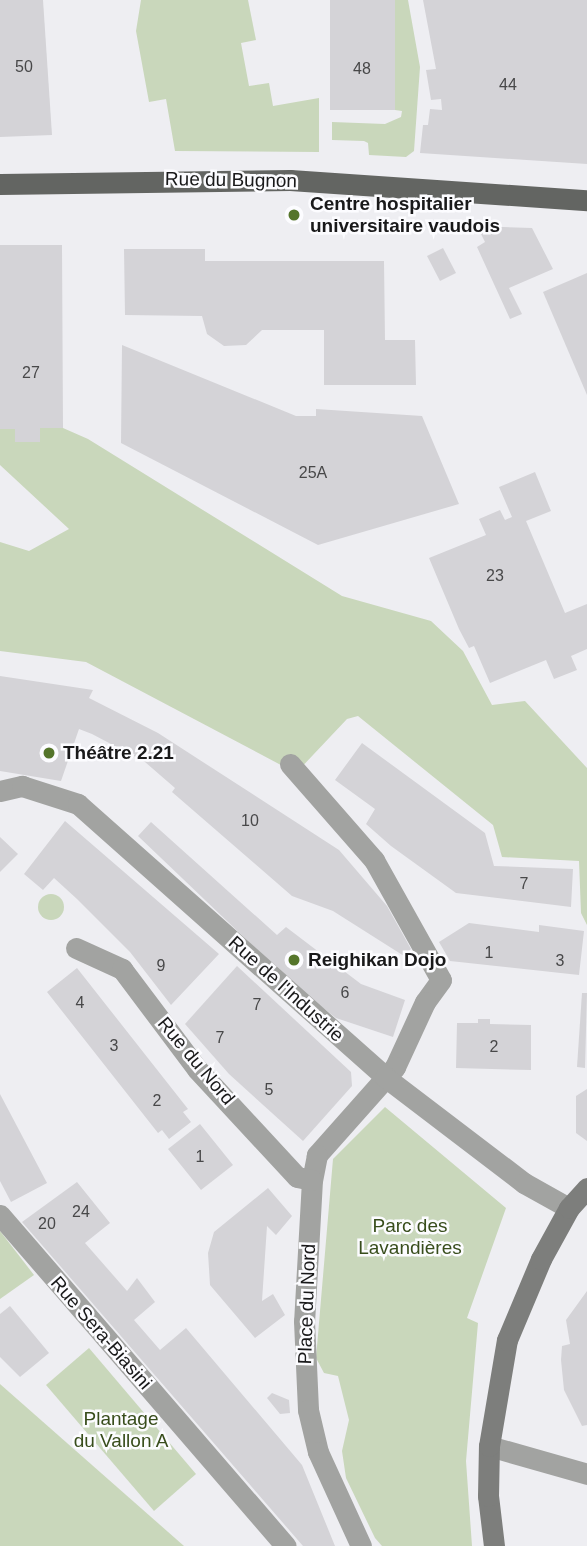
<!DOCTYPE html>
<meta charset="utf-8">
<style>
body{margin:0}
#map{position:relative;width:587px;height:1546px;overflow:hidden;background:#eeeef2;font-family:Arial,sans-serif}
div>[style]{position:absolute}
.green>*{inset:0;background:#c9d7bb}
.round{border-radius:50%}
.building>*{inset:0;background:#d4d3d7}
.street>*{height:21px;margin:-10.5px;padding:0 10.5px;transform-origin:10.5px;border-radius:10.5px;background:#a2a3a1}
.secondary>*{height:21px;margin:-10.5px;padding:0 10.5px;transform-origin:10.5px;border-radius:10.5px;background:#7d7e7c}
.primary>*{height:21px;margin:-10.5px;padding:0 10.5px;transform-origin:10.5px;border-radius:10.5px;background:#636562}
.dots>*{width:19px;height:19px;translate:-50% -50%;box-sizing:border-box;border:4px solid #fcfcff;border-radius:50%}
span{translate:-50% -50%;white-space:nowrap;text-align:center;line-height:1.15;-webkit-text-stroke:5px #fcfcff;paint-order:stroke}
.number-label{font-size:16px;color:#484849}
.number-label span{-webkit-text-stroke-width:0}
.street-label{font-size:19px;color:#19191a}
.poi-label{font-size:19px;color:#19191a;font-weight:700}
.left{translate:0 -50%;text-align:left}
.park-label{font-size:19px;color:#384d1c}
</style>
<div id="map">
<div class="green">
<div style="clip-path:polygon(141px 0,248px 0,256px 40px,241px 43px,249px 86px,269px 83px,273px 106px,319px 98px,319px 152px,175px 151px,166px 99px,149px 102px,136px 31px)"></div>
<div style="clip-path:polygon(395px 0,408px 0,420px 67px,414px 151px,406px 157px,369px 155px,368px 143px,364px 141px,332px 140px,332px 122px,385px 124px,401px 117px,402px 111px,395px 110px)"></div>
<div style="clip-path:polygon(40px 428px,63px 428px,88px 439px,342px 596px,431px 621px,463px 651px,492px 705px,525px 701px,587px 768px,587px 925px,581px 913px,579px 861px,502px 857px,493px 825px,358px 716px,347px 719px,296px 773px,86px 662px,0 651px,0 542px,29px 551px,69px 529px,0 465px,0 429px,15px 429px,15px 442px,40px 442px)"></div>
<div class="round" style="left:38px;top:894px;width:26px;height:26px"></div>
<div style="clip-path:polygon(385px 1107px,506px 1208px,467px 1318px,478px 1323px,466px 1461px,472px 1546px,382px 1546px,375px 1538px,346px 1478px,342px 1451px,349px 1420px,338px 1376px,324px 1373px,316px 1358px,333px 1159px)"></div>
<div style="clip-path:polygon(0 1231px,34px 1275px,0 1299px)"></div>
<div style="clip-path:polygon(89px 1348px,196px 1474px,154px 1511px,46px 1385px)"></div>
<div style="clip-path:polygon(0 1384px,184px 1546px,0 1546px)"></div>
</div>
<div class="building">
<div style="clip-path:polygon(0 0,43px 0,52px 135px,0 137px)"></div>
<div style="clip-path:polygon(330px 0,395px 0,395px 110px,330px 110px)"></div>
<div style="clip-path:polygon(423px 0,587px 0,587px 164px,420px 153px,423px 125px,428px 125px,430px 109px,442px 110px,441px 99px,431px 100px,426px 70px,436px 69px)"></div>
<div style="clip-path:polygon(477px 226px,532px 228px,553px 269px,509px 288px,522px 314px,510px 319px,477px 247px,485px 242px)"></div>
<div style="clip-path:polygon(0 245px,62px 245px,63px 428px,40px 428px,40px 442px,15px 442px,15px 429px,0 429px)"></div>
<div style="clip-path:polygon(443px 248px,456px 273px,440px 281px,427px 256px)"></div>
<div style="clip-path:polygon(124px 249px,205px 249px,205px 261px,384px 261px,385px 340px,415px 340px,416px 385px,324px 385px,324px 330px,262px 330px,246px 345px,224px 346px,207px 334px,202px 316px,125px 315px)"></div>
<div style="clip-path:polygon(587px 273px,587px 395px,543px 292px)"></div>
<div style="clip-path:polygon(122px 345px,296px 416px,316px 416px,316px 409px,422px 416px,459px 504px,318px 545px,121px 443px)"></div>
<div style="clip-path:polygon(535px 472px,551px 511px,526px 521px,565px 613px,587px 604px,587px 649px,571px 656px,577px 670px,554px 679px,546px 660px,490px 683px,474px 646px,469px 648px,459px 629px,429px 558px,486px 535px,479px 519px,500px 510px,505px 520px,512px 517px,499px 487px)"></div>
<div style="clip-path:polygon(0 676px,93px 690px,89px 698px,158px 733px,339px 850px,387px 906px,411px 949px,404px 956px,333px 911px,292px 896px,172px 792px,175px 788px,145px 762px,92px 734px,79px 729px,61px 781px,0 771px)"></div>
<div style="clip-path:polygon(362px 743px,485px 833px,494px 866px,573px 869px,571px 907px,456px 893px,391px 846px,366px 824px,375px 809px,335px 780px)"></div>
<div style="clip-path:polygon(65px 821px,219px 954px,171px 1005px,130px 952px,77px 899px,54px 878px,43px 890px,24px 874px)"></div>
<div style="clip-path:polygon(151px 822px,277px 935px,286px 927px,361px 984px,405px 1000px,393px 1037px,336px 1018px,295px 986px,138px 836px)"></div>
<div style="clip-path:polygon(0 837px,18px 854px,0 872px)"></div>
<div style="clip-path:polygon(469px 923px,539px 932px,539px 925px,584px 931px,579px 975px,450px 961px,439px 942px)"></div>
<div style="clip-path:polygon(237px 966px,351px 1072px,352px 1086px,303px 1141px,229px 1074px,185px 1024px)"></div>
<div style="clip-path:polygon(77px 968px,188px 1109px,183px 1112px,191px 1122px,169px 1139px,162px 1130px,158px 1133px,47px 992px)"></div>
<div style="clip-path:polygon(582px 993px,587px 993px,585px 1068px,577px 1067px)"></div>
<div style="clip-path:polygon(478px 1019px,490px 1019px,490px 1024px,531px 1025px,531px 1070px,456px 1068px,457px 1023px,478px 1023px)"></div>
<div style="clip-path:polygon(587px 1089px,587px 1141px,576px 1133px,576px 1096px)"></div>
<div style="clip-path:polygon(0 1094px,47px 1183px,11px 1202px,0 1181px)"></div>
<div style="clip-path:polygon(200px 1124px,233px 1165px,201px 1190px,168px 1149px)"></div>
<div style="clip-path:polygon(77px 1182px,110px 1223px,85px 1243px,127px 1291px,137px 1278px,155px 1302px,134px 1320px,160px 1350px,186px 1328px,302px 1465px,335px 1546px,303px 1546px,22px 1222px)"></div>
<div style="clip-path:polygon(268px 1188px,292px 1216px,276px 1235px,267px 1226px,262px 1301px,273px 1294px,285px 1315px,255px 1338px,210px 1285px,208px 1253px,214px 1232px)"></div>
<div style="clip-path:polygon(587px 1291px,587px 1425px,582px 1426px,564px 1390px,561px 1360px,562px 1346px,570px 1344px,566px 1320px)"></div>
<div style="clip-path:polygon(10px 1306px,49px 1353px,20px 1377px,0 1357px,0 1314px)"></div>
<div style="clip-path:polygon(272px 1393px,289px 1400px,290px 1413px,280px 1414px,267px 1398px)"></div>
</div>
<div class="street">
<div style="left:290px;top:764px;width:128px;rotate:48.8deg"></div>
<div style="left:374px;top:860px;width:137px;rotate:60.8deg"></div>
<div style="left:441px;top:980px;width:27px;rotate:126deg"></div>
<div style="left:425px;top:1002px;width:72px;rotate:114.8deg"></div>
<div style="left:395px;top:1067px;width:118px;rotate:131.6deg"></div>
<div style="left:317px;top:1155px;width:25px;rotate:101deg"></div>
<div style="left:312px;top:1180px;width:141px;rotate:93.2deg"></div>
<div style="left:304px;top:1321px;width:89px;rotate:87.4deg"></div>
<div style="left:308px;top:1410px;width:43px;rotate:76.6deg"></div>
<div style="left:318px;top:1452px;width:103px;rotate:65.4deg"></div>
<div style="left:0;top:791px;width:23px;rotate:-13deg"></div>
<div style="left:22px;top:786px;width:59px;rotate:17.8deg"></div>
<div style="left:78px;top:804px;width:411px;rotate:41.6deg"></div>
<div style="left:385px;top:1077px;width:175px;rotate:37.3deg"></div>
<div style="left:524px;top:1183px;width:51px;rotate:29.1deg"></div>
<div style="left:76px;top:948px;width:51px;rotate:24.5deg"></div>
<div style="left:122px;top:969px;width:125px;rotate:53.1deg"></div>
<div style="left:197px;top:1069px;width:147px;rotate:47.2deg"></div>
<div style="left:297px;top:1177px;width:15px;rotate:11deg"></div>
<div style="left:0;top:1215px;width:437px;rotate:49.2deg"></div>
<div style="left:489px;top:1446px;width:102px;rotate:15.9deg"></div>
</div>
<div class="secondary">
<div style="left:494px;top:1546px;width:50px;rotate:-96.8deg"></div>
<div style="left:488px;top:1496px;width:50px;rotate:-88.9deg"></div>
<div style="left:489px;top:1446px;width:108px;rotate:-80.4deg"></div>
<div style="left:507px;top:1340px;width:88px;rotate:-67.2deg"></div>
<div style="left:541px;top:1259px;width:58px;rotate:-61.2deg"></div>
<div style="left:569px;top:1208px;width:27px;rotate:-48deg"></div>
</div>
<div class="primary">
<div style="left:0;top:184px;width:290px;rotate:-0.8deg"></div>
<div style="left:290px;top:180px;width:298px;rotate:3.9deg"></div>
</div>
<div class="dots">
<div style="left:294px;top:215px;background:#55752b"></div>
<div style="left:49px;top:753px;background:#55752b"></div>
<div style="left:294px;top:960px;background:#55752b"></div>
</div>
<div class="number-label">
<span style="left:24px;top:67px">50</span>
<span style="left:362px;top:69px">48</span>
<span style="left:508px;top:85px">44</span>
<span style="left:31px;top:373px">27</span>
<span style="left:313px;top:473px">25A</span>
<span style="left:495px;top:576px">23</span>
<span style="left:250px;top:821px">10</span>
<span style="left:524px;top:884px">7</span>
<span style="left:489px;top:953px">1</span>
<span style="left:560px;top:961px">3</span>
<span style="left:161px;top:966px">9</span>
<span style="left:345px;top:993px">6</span>
<span style="left:80px;top:1003px">4</span>
<span style="left:257px;top:1005px">7</span>
<span style="left:220px;top:1038px">7</span>
<span style="left:114px;top:1046px">3</span>
<span style="left:494px;top:1047px">2</span>
<span style="left:269px;top:1090px">5</span>
<span style="left:157px;top:1101px">2</span>
<span style="left:200px;top:1157px">1</span>
<span style="left:81px;top:1212px">24</span>
<span style="left:47px;top:1224px">20</span>
</div>
<div class="street-label">
<span style="left:231px;top:180px;rotate:1deg">Rue du Bugnon</span>
<span style="left:286px;top:989px;rotate:42deg">Rue de l'Industrie</span>
<span style="left:196px;top:1061px;rotate:50deg">Rue du Nord</span>
<span style="left:307px;top:1304px;rotate:-88deg">Place du Nord</span>
<span style="left:101px;top:1333px;rotate:49deg">Rue Sera-Biasini</span>
</div>
<div class="poi-label">
<span class="left" style="left:310px;top:215px">Centre hospitalier<br>universitaire vaudois</span>
<span class="left" style="left:63px;top:753px">Théâtre 2.21</span>
<span class="left" style="left:308px;top:960px">Reighikan Dojo</span>
</div>
<div class="park-label">
<span style="left:410px;top:1237px">Parc des<br>Lavandières</span>
<span style="left:121px;top:1430px">Plantage<br>du Vallon A</span>
</div>
</div>
